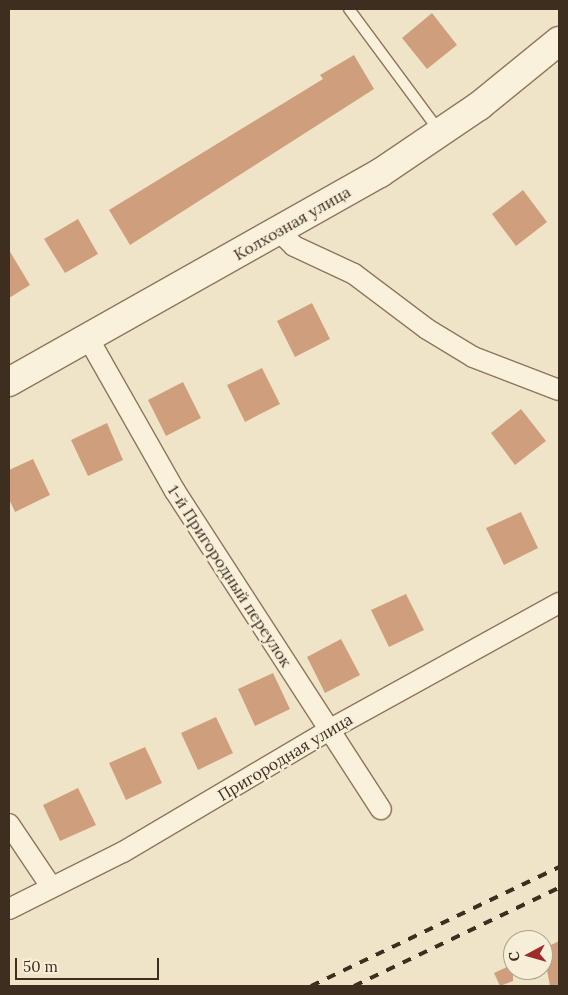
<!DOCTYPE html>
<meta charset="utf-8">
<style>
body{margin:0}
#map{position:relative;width:568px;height:995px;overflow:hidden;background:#f0e4c8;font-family:Lora,serif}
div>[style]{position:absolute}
.building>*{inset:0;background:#cf9f7d}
.roads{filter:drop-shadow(1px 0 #8d765c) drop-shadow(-1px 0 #8d765c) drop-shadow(0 1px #8d765c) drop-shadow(0 -1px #8d765c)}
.lane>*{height:10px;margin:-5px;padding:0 5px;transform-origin:5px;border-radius:5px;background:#faf1dc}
.street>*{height:20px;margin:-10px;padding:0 10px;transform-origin:10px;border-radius:10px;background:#faf1dc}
.secondary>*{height:28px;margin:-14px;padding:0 14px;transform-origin:14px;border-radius:14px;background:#faf1dc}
.rail>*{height:4px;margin-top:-2px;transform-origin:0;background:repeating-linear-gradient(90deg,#3d2e20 0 9px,transparent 0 18px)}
span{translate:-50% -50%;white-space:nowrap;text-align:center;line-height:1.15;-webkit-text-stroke:4px #f7eed8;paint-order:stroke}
.street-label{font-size:16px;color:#3d2e20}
.frame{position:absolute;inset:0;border:10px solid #3d2e20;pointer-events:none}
.north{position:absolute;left:503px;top:930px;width:50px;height:50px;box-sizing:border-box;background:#f7eed8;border:1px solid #ada18e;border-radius:50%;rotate:264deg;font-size:14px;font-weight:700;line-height:20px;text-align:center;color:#3d2e20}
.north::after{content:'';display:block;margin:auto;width:18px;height:22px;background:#9e2a2b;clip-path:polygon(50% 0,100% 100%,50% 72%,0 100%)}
.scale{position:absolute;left:15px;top:958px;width:144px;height:22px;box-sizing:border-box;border:2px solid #3d2e20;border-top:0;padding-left:6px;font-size:15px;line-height:18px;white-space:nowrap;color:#3d2e20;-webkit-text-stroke:4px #f7eed8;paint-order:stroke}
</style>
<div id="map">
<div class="building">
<div style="clip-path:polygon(432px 13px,457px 45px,427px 69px,402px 38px)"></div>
<div style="clip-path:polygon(354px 55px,374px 89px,130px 245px,109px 210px,323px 79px,320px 75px)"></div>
<div style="clip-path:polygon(523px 190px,547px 222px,516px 246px,492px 214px)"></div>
<div style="clip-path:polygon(78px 219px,98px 254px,65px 273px,44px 239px)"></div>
<div style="clip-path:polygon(9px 250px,30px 285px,9px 298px)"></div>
<div style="clip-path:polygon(312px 303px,330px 339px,295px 357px,277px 321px)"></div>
<div style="clip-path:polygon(262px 368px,280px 404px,245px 422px,227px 385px)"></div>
<div style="clip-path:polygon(183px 382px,201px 418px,166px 436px,148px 400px)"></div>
<div style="clip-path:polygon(521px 409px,546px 441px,515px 465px,491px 433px)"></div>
<div style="clip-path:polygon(107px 423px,123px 460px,88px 476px,71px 440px)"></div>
<div style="clip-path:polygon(33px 459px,50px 495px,15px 512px,9px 499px,9px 470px)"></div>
<div style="clip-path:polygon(521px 512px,538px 548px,504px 565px,486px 528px)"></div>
<div style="clip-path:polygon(406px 594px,424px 630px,389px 647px,371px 610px)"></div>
<div style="clip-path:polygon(341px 639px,360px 675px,325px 693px,307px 657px)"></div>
<div style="clip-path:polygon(273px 673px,290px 709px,255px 726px,238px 689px)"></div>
<div style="clip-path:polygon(216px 717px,233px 753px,198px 770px,181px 733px)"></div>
<div style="clip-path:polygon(145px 747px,162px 783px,126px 800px,109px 763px)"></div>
<div style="clip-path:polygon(78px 788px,96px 825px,60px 841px,43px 805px)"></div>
<div style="clip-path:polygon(559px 941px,559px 986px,550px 986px,543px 949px)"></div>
<div style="clip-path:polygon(513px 964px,513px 981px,500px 986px,494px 973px)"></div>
</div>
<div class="roads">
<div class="lane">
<div style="left:349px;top:9px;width:153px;rotate:53.5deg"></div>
</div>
<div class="street">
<div style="left:279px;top:231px;width:21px;rotate:45deg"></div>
<div style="left:294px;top:246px;width:66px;rotate:25deg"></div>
<div style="left:354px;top:274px;width:91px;rotate:37deg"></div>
<div style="left:427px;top:329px;width:54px;rotate:31.3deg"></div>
<div style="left:473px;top:357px;width:92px;rotate:21deg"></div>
<div style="left:88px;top:338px;width:176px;rotate:60.4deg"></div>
<div style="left:175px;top:491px;width:379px;rotate:57.1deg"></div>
<div style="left:9px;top:824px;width:73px;rotate:56.1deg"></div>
<div style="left:9px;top:909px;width:127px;rotate:-26.6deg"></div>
<div style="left:123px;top:852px;width:239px;rotate:-30.6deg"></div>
<div style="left:329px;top:730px;width:263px;rotate:-28.9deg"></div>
</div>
<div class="secondary">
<div style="left:9px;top:382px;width:426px;rotate:-29.4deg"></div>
<div style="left:380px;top:173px;width:120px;rotate:-34.1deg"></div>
<div style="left:479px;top:106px;width:103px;rotate:-39.1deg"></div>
</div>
</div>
<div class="rail">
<div style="left:311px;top:986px;width:275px;rotate:-25.6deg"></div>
<div style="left:354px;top:986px;width:227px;rotate:-25.6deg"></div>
</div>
<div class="street-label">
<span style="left:292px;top:223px;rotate:-30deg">Колхозная улица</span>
<span style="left:230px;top:576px;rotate:57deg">1-й Пригородный переулок</span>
<span style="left:285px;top:757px;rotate:-31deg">Пригородная улица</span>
</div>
<div class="frame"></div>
<div class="north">С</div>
<div class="scale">50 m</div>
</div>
